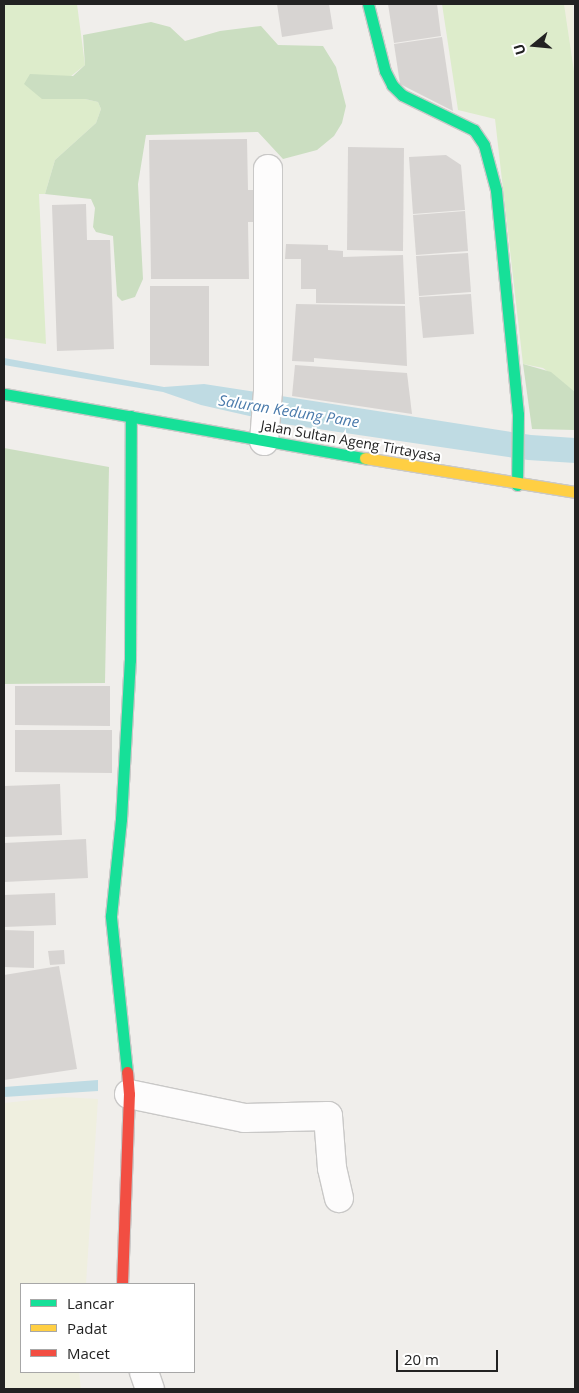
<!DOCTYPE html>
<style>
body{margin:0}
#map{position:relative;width:579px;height:1393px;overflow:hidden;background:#f0eeeb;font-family:"Open Sans",sans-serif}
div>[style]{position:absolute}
.farmland>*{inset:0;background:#efefdf}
.grass>*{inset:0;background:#ddeccb}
.forest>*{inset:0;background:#cbdec1}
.water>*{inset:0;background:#bfdbe3}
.building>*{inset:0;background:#d7d4d2}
.roads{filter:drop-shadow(1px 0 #c9c8c7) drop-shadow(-1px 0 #c9c8c7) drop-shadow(0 1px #c9c8c7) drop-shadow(0 -1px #c9c8c7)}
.street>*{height:28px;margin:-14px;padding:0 14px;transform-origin:14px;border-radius:14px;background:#fdfcfc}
.fast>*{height:11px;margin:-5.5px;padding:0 5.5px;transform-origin:5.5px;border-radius:5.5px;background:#16e098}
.slow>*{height:11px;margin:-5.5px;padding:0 5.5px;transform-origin:5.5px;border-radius:5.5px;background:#ffcf43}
.jam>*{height:11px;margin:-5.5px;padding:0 5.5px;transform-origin:5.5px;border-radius:5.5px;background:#f24e42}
span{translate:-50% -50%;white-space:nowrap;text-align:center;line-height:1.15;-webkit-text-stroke:4px #fff;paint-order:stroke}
.street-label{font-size:14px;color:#222}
.water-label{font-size:15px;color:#4a7aab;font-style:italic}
.frame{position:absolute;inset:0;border:5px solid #222;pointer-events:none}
.legend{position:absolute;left:20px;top:1283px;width:175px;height:90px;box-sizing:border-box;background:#fff;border:1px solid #a7a7a7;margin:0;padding:6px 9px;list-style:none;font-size:15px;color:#222}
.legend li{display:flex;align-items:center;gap:10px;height:25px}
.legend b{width:25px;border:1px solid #a7a7a7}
.north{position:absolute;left:509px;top:20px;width:50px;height:50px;-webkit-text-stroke:4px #fff;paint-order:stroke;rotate:253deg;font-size:14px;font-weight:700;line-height:20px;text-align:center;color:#222}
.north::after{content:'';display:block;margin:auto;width:18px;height:22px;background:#222;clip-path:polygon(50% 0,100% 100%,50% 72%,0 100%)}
.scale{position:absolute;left:396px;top:1350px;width:102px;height:22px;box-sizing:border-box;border:2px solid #222;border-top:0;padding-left:6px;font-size:15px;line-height:18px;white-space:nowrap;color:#222;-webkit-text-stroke:4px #fff;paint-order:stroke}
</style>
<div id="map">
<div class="farmland">
<div style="clip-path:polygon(564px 4px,573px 4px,575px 78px,572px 57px)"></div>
<div style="clip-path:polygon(62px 1097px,98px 1099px,86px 1284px,21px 1284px,21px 1372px,79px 1372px,81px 1389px,4px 1389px,4px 1103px)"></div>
</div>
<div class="grass">
<div style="clip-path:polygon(4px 4px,77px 4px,85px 65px,42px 99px,85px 99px,98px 102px,101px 109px,96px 123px,55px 160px,45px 194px,39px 194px,46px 344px,4px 338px)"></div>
<div style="clip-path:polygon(442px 4px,564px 4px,575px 78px,575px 392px,543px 368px,523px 364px,495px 119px,458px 110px)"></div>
</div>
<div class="forest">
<div style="clip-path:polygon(151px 22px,170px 27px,185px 41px,220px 31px,261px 26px,278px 45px,323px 46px,336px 67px,346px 106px,342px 123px,334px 136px,317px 150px,283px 159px,258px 132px,146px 135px,138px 184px,143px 279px,135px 297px,122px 301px,117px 296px,113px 236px,96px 232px,93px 227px,95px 208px,91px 199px,45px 194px,55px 160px,96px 123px,101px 109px,98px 102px,85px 99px,42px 99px,24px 84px,30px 74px,73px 76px,85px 65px,83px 35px)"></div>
<div style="clip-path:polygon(523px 364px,551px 372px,575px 392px,575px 430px,532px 429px)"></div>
<div style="clip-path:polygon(4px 448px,109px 467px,105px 683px,4px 684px)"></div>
</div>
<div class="water">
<div style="clip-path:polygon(4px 358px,164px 387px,204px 384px,531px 435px,575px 438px,575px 463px,528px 460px,284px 424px,201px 405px,163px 392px,4px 365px)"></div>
<div style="clip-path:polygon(98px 1080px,98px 1091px,4px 1097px,4px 1087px)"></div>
</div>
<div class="building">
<div style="clip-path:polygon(277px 4px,329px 4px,333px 29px,282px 37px)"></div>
<div style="clip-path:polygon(388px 4px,437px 4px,441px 36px,394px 43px)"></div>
<div style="clip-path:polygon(442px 37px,453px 111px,400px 84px,394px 44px)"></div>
<div style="clip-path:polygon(247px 139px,248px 190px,258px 190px,259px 222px,248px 222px,249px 279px,151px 279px,149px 140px)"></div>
<div style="clip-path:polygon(348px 147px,404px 148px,403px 251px,347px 250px)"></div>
<div style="clip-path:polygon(446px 155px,461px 165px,465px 210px,413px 214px,409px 157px)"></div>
<div style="clip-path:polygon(86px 204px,87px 240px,110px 240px,114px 349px,57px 351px,52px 205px)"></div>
<div style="clip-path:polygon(465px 211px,468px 251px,416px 255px,413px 215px)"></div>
<div style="clip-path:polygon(286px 244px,328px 245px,328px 250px,343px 251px,343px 257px,403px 255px,405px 304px,316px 303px,316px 289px,301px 289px,301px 259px,285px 259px)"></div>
<div style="clip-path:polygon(468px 253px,471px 292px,419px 296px,416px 256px)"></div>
<div style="clip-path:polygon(150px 286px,209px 286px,209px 366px,150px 365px)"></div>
<div style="clip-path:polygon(471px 294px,474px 334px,423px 338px,419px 297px)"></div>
<div style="clip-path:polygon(296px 304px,405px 306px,407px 366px,314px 358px,314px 362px,292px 361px)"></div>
<div style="clip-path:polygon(295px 365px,407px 373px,412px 414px,292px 396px)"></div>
<div style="clip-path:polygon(15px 686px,110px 686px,110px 726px,15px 725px)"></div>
<div style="clip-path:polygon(15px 730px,112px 730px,112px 773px,15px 772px)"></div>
<div style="clip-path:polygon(60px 784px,62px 835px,4px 837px,4px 786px)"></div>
<div style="clip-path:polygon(86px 839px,88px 878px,4px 882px,4px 843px)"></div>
<div style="clip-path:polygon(55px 893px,56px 925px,4px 927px,4px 895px)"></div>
<div style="clip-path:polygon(4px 930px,34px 931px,34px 968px,4px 967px)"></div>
<div style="clip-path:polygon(64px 950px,65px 964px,50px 965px,48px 951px)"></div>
<div style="clip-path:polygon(59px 966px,77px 1069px,4px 1080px,4px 975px)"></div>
</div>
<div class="roads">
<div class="street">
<div style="left:264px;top:441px;width:50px;rotate:-85.4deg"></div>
<div style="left:268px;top:391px;width:222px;rotate:-90deg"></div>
<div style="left:129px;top:1094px;width:118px;rotate:11.7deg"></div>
<div style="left:245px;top:1118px;width:83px;rotate:-1.4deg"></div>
<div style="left:328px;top:1116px;width:52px;rotate:85.6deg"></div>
<div style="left:332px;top:1168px;width:31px;rotate:77deg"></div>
<div style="left:144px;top:1372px;width:18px;rotate:71deg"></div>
</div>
<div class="fast">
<div style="left:368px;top:4px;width:69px;rotate:75.8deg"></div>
<div style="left:385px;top:71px;width:16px;rotate:63deg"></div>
<div style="left:392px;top:85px;width:14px;rotate:45deg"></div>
<div style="left:402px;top:95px;width:80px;rotate:25.9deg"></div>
<div style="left:474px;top:130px;width:18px;rotate:56deg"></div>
<div style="left:484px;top:145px;width:47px;rotate:75.1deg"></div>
<div style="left:496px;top:190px;width:225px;rotate:84.4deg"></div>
<div style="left:518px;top:414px;width:71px;rotate:90.8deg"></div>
<div style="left:4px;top:394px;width:367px;rotate:10.1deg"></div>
<div style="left:127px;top:1072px;width:157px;rotate:-95.9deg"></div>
<div style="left:111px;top:916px;width:98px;rotate:-84.1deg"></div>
<div style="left:121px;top:819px;width:159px;rotate:-86.8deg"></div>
<div style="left:130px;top:660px;width:244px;rotate:-89.8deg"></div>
</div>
<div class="slow">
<div style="left:365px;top:458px;width:213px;rotate:9.2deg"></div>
</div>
<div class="jam">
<div style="left:122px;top:1284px;width:190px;rotate:-87.9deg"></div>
<div style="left:129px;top:1094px;width:22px;rotate:-95deg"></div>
</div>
</div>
<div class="street-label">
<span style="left:351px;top:441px;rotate:10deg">Jalan Sultan Ageng Tirtayasa</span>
</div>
<div class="water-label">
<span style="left:289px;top:411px;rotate:9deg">Saluran Kedung Pane</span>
</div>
<div class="frame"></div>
<ul class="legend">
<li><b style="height:6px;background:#16e098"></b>Lancar</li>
<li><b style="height:6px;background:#ffcf43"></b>Padat</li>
<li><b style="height:6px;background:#f24e42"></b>Macet</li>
</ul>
<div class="north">U</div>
<div class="scale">20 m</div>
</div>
